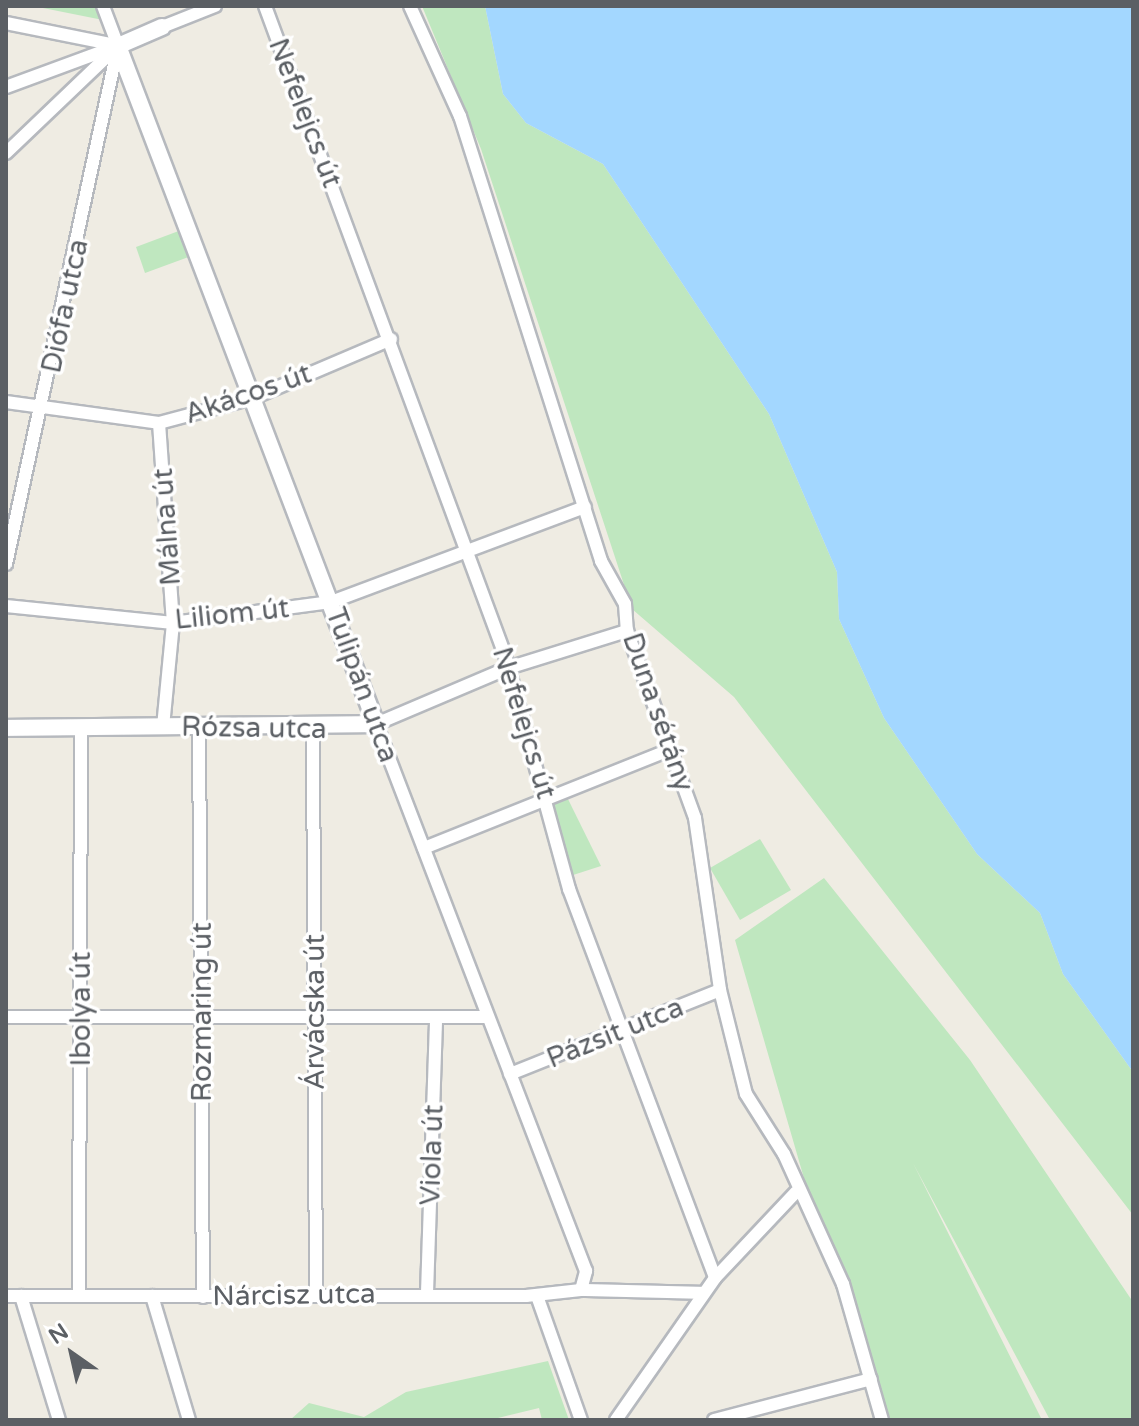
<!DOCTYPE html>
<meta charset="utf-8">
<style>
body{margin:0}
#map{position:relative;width:1139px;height:1426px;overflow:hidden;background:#efece3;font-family:"Varela Round",sans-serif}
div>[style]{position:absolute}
.green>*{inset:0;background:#bfe7bf}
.water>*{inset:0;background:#a3d7ff}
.roads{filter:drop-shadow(2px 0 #b6b9be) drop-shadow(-2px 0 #b6b9be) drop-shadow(0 2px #b6b9be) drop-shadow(0 -2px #b6b9be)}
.street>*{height:12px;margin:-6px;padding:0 6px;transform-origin:6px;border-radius:6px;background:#fff}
.secondary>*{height:16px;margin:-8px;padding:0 8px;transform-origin:8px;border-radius:8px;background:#fff}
span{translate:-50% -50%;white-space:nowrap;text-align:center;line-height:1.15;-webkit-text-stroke:7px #fff;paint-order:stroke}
.street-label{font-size:28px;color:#5b5f64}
.frame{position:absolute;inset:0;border:8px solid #5b5f64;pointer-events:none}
.north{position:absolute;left:32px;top:1314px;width:80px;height:80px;-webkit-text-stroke:6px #fff;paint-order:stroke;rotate:326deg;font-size:22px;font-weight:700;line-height:32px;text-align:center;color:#5b5f64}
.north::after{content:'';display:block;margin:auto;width:28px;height:36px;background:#5b5f64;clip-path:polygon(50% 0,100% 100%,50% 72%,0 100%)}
</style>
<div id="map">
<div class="green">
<div style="clip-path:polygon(33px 6px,106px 6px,113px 22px)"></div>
<div style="clip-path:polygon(422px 6px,485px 6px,503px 94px,526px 123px,603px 164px,769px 414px,837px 572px,839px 619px,884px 718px,977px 854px,1040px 913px,1063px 974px,1133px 1072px,1133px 1215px,734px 697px,632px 609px,481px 149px)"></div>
<div style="clip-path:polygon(184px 229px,194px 255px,145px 273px,136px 247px)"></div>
<div style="clip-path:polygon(565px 793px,601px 866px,570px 876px,550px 799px)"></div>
<div style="clip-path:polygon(760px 839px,791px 890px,740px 920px,710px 868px)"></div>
<div style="clip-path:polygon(824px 878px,970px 1060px,1133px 1302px,1133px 1420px,1050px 1420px,913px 1163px,1042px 1420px,874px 1420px,735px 940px)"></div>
<div style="clip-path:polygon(548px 1361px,569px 1420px,542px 1420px,539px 1408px,490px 1420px,290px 1420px,309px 1403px,364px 1417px,406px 1392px)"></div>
</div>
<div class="water">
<div style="clip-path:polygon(485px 6px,1133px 6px,1133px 1072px,1063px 974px,1040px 913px,977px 854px,884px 718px,839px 619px,837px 572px,769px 414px,603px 164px,526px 123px,503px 94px)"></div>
</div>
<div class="roads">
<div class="street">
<div style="left:103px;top:6px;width:43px;rotate:69.4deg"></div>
<div style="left:265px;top:6px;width:692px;rotate:69.71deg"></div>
<div style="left:505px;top:655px;width:243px;rotate:74.7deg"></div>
<div style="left:569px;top:889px;width:415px;rotate:69.4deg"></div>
<div style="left:715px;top:1278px;width:173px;rotate:124.9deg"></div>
<div style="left:410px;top:6px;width:121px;rotate:65.6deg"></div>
<div style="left:460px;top:116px;width:467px;rotate:72.4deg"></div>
<div style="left:601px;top:561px;width:49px;rotate:60.8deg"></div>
<div style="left:625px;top:604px;width:27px;rotate:86deg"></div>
<div style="left:627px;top:631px;width:199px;rotate:70deg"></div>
<div style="left:695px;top:818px;width:174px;rotate:81.7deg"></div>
<div style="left:720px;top:990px;width:107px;rotate:76deg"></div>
<div style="left:746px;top:1094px;width:71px;rotate:57.7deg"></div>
<div style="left:784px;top:1154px;width:143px;rotate:65.6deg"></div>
<div style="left:843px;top:1284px;width:141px;rotate:74deg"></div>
<div style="left:6px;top:23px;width:111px;rotate:11.4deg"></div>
<div style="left:162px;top:27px;width:57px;rotate:-21.6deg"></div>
<div style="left:6px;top:87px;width:113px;rotate:-20.2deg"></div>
<div style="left:6px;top:153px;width:155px;rotate:-43.7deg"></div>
<div style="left:6px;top:402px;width:154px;rotate:7.8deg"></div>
<div style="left:159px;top:423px;width:97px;rotate:-14.9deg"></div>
<div style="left:253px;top:398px;width:150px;rotate:-23.1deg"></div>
<div style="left:159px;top:423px;width:200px;rotate:86deg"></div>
<div style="left:173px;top:623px;width:104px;rotate:95.5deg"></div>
<div style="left:6px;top:564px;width:530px;rotate:-77.8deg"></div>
<div style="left:6px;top:606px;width:168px;rotate:5.8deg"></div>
<div style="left:173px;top:623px;width:159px;rotate:-7.6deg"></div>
<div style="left:331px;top:602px;width:271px;rotate:-20.5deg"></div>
<div style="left:199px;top:728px;width:569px;rotate:89.6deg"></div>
<div style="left:313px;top:730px;width:564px;rotate:89.7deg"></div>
<div style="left:424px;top:848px;width:262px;rotate:-21.8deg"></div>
<div style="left:6px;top:1017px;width:480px"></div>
<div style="left:510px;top:1074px;width:226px;rotate:-21.8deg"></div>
<div style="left:715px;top:1278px;width:118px;rotate:-46.7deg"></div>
<div style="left:581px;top:1290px;width:121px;rotate:1.4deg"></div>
<div style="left:79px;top:1291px;width:564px;rotate:-89.8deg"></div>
<div style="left:427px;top:1293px;width:276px;rotate:-88.1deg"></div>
<div style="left:6px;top:1296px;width:520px"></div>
<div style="left:526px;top:1296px;width:55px;rotate:-6.2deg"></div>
<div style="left:581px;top:1290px;width:20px;rotate:-75deg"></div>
<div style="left:586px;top:1271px;width:586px;rotate:-111deg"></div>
<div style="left:376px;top:724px;width:143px;rotate:-23deg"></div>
<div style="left:508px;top:668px;width:125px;rotate:-17.3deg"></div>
<div style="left:21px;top:1296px;width:130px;rotate:73deg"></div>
<div style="left:152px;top:1296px;width:129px;rotate:73.4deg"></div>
<div style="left:537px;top:1296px;width:132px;rotate:70.5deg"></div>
<div style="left:714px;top:1420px;width:162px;rotate:-14.6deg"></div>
</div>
<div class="secondary">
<div style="left:6px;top:728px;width:370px;rotate:-0.6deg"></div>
<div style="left:376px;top:724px;width:725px;rotate:-110.83deg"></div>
<div style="left:118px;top:46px;width:48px;rotate:-23.4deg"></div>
</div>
</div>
<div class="street-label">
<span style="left:305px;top:113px;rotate:69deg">Nefelejcs út</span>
<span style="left:65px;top:306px;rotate:-78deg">Diófa utca</span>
<span style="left:248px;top:394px;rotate:-19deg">Akácos út</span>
<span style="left:167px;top:527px;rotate:-94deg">Málna út</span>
<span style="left:232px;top:614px;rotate:-6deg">Liliom út</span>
<span style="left:362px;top:685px;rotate:70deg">Tulipán utca</span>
<span style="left:658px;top:712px;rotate:71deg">Duna sétány</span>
<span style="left:524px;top:723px;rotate:73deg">Nefelejcs út</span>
<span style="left:254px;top:728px;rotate:1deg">Rózsa utca</span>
<span style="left:81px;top:1009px;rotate:-90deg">Ibolya út</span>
<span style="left:202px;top:1012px;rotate:-90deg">Rozmaring út</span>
<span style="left:315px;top:1012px;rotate:-90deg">Árvácska út</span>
<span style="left:615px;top:1033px;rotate:-22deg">Pázsit utca</span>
<span style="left:432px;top:1155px;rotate:-88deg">Viola út</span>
<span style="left:294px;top:1295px;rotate:-1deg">Nárcisz utca</span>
</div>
<div class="frame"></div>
<div class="north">N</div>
</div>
